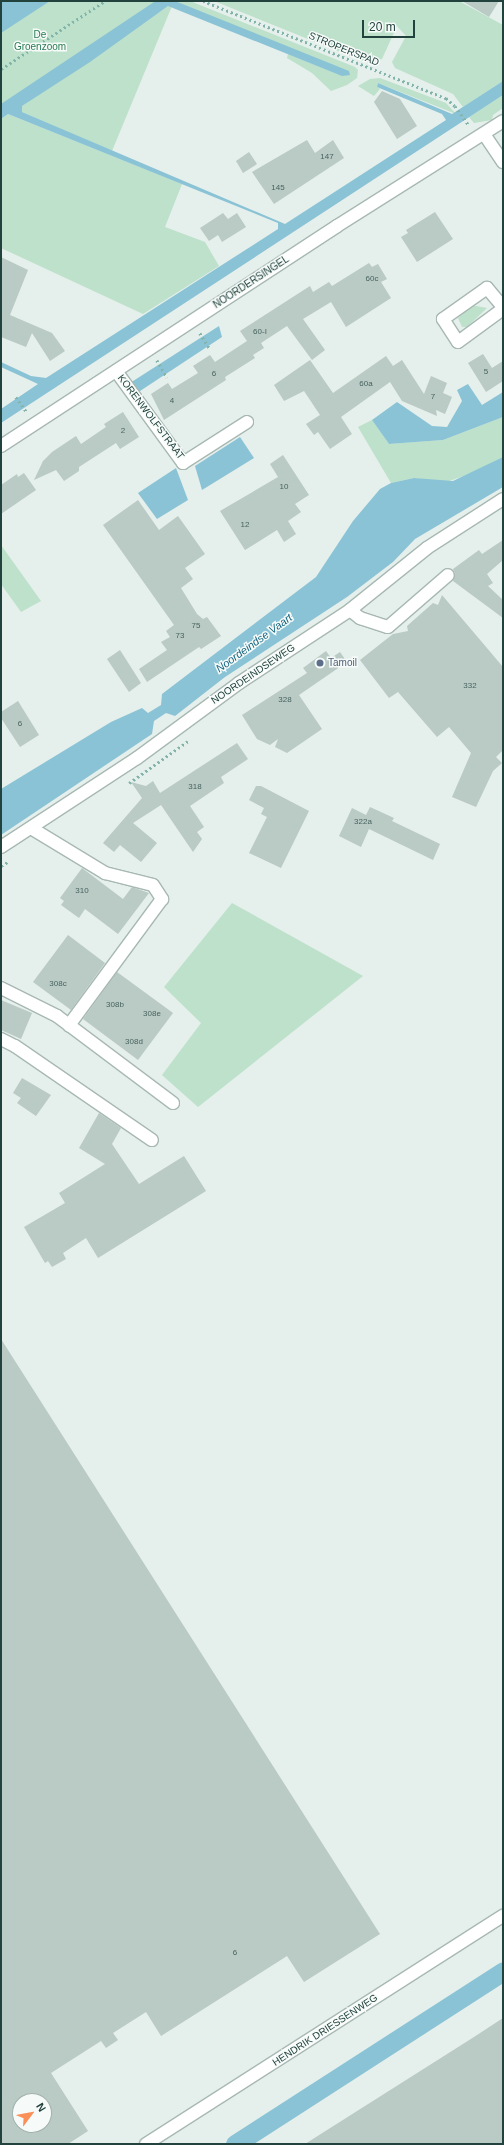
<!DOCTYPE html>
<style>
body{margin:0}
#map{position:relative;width:504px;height:2145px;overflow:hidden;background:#e5efeb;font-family:Helvetica,sans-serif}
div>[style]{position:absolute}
.green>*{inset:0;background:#bde1ca}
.water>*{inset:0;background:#8ac3d6}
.canal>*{height:19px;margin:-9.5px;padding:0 9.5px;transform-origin:9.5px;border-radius:9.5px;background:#8ac3d6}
.building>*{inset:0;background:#bacac5}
.path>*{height:2.5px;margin-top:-1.25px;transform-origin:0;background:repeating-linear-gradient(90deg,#83b4aa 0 2px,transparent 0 5px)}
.roads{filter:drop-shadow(1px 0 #a7b8b3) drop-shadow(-1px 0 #a7b8b3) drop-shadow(0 1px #a7b8b3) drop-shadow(0 -1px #a7b8b3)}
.minor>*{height:12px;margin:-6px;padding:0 6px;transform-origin:6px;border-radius:6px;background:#fff}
.dots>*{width:11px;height:11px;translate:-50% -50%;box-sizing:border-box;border:2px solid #f6fbf9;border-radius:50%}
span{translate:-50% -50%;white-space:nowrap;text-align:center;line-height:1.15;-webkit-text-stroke:3px #f6fbf9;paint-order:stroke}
.number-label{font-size:8px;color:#48645f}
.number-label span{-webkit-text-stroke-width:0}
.park-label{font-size:10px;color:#2a7c52}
.street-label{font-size:10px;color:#22423d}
.service-label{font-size:10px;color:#4e5e75}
.left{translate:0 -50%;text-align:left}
.water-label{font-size:11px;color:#186683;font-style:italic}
.frame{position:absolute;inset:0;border:2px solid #22423d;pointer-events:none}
.north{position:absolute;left:12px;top:2093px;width:40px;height:40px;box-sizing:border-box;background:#f6fbf9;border:1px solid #a1b1ae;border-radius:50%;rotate:58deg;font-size:11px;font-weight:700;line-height:16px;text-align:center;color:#22423d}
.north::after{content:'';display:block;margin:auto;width:14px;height:18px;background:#fa9058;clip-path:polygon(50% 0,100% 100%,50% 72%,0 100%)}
.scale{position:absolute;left:362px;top:20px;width:53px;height:18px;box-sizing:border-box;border:2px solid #22423d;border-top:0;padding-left:5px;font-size:12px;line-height:14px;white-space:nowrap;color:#22423d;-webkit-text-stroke:3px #f6fbf9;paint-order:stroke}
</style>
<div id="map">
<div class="green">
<div style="clip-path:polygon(1px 1px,163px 1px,1px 110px)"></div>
<div style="clip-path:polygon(175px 1px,190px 1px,355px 67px,358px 70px,357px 78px,347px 85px,331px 91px,312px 73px,287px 58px,288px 54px,346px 77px)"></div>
<div style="clip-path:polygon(214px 1px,459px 1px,503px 25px,503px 81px,463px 107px,453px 94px,395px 68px,392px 62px,406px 36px,397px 26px,382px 59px,365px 62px)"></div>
<div style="clip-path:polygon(168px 6px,172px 6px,112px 151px,22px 112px,22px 106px)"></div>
<div style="clip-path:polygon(380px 78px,446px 103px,456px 114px,378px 83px,377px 87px,380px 89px,374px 96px,358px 86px,370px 79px)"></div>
<div style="clip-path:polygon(503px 95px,503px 108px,493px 115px,492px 120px,474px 123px,469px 117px)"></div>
<div style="clip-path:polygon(8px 114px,182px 184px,165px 227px,205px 242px,219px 266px,143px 314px,1px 248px,1px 119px)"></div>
<div style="clip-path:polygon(471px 305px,487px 308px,467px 327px,462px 327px,458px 318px)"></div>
<div style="clip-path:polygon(503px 417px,503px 457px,470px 474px,446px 482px,414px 478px,391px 483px,358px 427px,372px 420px,389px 444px,443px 440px)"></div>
<div style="clip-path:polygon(1px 545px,41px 601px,21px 612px,1px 584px)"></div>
<div style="clip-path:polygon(232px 903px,363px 976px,198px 1107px,162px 1075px,201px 1023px,164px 987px)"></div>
</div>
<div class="water">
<div style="clip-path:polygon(1px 1px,50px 1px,1px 33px)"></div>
<div style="clip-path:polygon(175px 1px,349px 71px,350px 75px,342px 76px,168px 6px,90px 62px,22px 106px,22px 112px,285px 224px,446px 120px,442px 114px,377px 87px,378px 83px,452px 114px,503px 81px,503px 95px,1px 423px,1px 409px,38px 384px,1px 367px,1px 362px,31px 376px,46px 378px,278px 229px,278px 223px,8px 114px,1px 119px,1px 104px,154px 2px)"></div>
<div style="clip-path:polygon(219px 326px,222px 337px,137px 393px,130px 383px)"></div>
<div style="clip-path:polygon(468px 384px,482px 405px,503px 392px,503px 417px,443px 440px,389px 444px,372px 420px,397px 402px,432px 426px,447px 427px,462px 401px,457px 390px)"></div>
<div style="clip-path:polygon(240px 437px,254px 458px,202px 490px,195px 466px)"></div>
<div style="clip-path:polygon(503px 457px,503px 487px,415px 539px,393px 562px,347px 597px,225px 677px,175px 716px,166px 713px,154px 721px,152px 734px,1px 835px,1px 789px,111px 722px,142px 708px,148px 713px,161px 705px,162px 694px,316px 577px,353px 521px,380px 489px,391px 483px,414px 478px,453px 481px)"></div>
<div style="clip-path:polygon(176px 468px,188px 500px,157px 519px,138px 493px)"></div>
</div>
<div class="canal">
<div style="left:235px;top:2144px;width:319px;rotate:-32.8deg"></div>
</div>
<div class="building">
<div style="clip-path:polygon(462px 1px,499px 1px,489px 17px)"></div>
<div style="clip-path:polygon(382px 91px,400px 99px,417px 126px,397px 139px,374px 102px)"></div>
<div style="clip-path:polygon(307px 140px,315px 153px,333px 140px,344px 158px,274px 204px,252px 172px)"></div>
<div style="clip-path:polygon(249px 152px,257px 164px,243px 173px,236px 161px)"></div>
<div style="clip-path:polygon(435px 212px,453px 239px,417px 262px,401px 237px,408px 233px,406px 230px)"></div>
<div style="clip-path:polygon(223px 213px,228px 219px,237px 213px,246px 227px,222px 242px,218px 235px,209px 241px,200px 228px)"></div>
<div style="clip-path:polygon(1px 257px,28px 270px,10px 315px,52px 333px,65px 351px,50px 361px,32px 333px,26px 347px,1px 337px)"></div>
<div style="clip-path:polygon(369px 263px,372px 267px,378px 264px,387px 279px,381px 282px,391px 298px,346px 327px,331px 302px,303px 319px,325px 350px,312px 360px,287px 326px,261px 343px,264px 348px,253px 355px,255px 358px,225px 377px,226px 380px,164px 420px,151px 394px,168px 383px,172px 389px,198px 373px,193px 366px,210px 355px,215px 362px,247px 341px,240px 331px,310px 286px,313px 292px,329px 282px,332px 286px)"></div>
<div style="clip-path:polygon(483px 354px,492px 368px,503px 361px,503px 381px,486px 392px,468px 363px)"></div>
<div style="clip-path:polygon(386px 356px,393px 366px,402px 360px,424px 394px,431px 376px,447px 383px,443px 393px,452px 397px,445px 414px,436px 410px,437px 416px,402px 401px,390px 382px,341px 417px,352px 434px,330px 449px,318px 432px,314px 435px,306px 424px,320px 415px,304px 391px,284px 401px,274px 385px,310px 360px,333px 393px)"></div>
<div style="clip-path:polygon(123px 412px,139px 437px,120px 449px,116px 443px,79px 467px,79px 471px,64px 481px,56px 470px,34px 480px,43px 461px,52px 452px,76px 436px,81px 444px,106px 427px,104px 424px)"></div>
<div style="clip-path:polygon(283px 455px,309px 495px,295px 504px,301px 512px,288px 521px,296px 534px,284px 542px,277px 530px,245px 550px,220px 511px,278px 477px,270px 464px)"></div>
<div style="clip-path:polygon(24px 473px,36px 490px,1px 514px,1px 485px,17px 474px,18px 477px)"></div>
<div style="clip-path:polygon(138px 500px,159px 530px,178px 516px,205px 554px,185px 568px,193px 579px,181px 588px,197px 614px,203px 619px,207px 617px,221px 636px,201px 649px,199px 647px,147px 682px,139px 669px,167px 650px,161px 642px,170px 637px,166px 631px,174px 625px,103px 525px)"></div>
<div style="clip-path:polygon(503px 540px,503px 560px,487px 574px,493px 583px,488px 586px,503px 600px,503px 618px,453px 581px,455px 574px,453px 569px,479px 550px,482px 554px)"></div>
<div style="clip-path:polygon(442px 595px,503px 667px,503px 750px,496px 757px,502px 763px,493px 771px,476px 807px,452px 797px,471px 753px,449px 727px,437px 737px,398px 692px,389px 698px,360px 660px,393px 634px,408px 631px,407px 626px,433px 603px,438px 605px)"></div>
<div style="clip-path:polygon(120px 650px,141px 683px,129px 692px,107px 659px)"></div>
<div style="clip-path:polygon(326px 651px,331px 658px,340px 652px,347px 662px,299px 695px,322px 729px,287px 753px,275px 747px,278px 739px,270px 745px,257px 739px,242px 715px,307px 673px,303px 668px)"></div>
<div style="clip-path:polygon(18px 701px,39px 735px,20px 747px,1px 718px,1px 712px)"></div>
<div style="clip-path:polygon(237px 743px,248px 759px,221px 777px,224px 783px,190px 806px,204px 827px,197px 832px,202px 839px,193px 852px,161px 805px,133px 823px,157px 843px,141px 862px,120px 845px,114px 852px,103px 843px,142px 798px,131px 782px,146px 786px,153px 781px,160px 793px)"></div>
<div style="clip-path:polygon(256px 786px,261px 786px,309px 811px,281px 868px,249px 853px,267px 817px,261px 814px,264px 808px,249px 800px)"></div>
<div style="clip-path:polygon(370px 807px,394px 818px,392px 821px,440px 844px,433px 860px,369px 829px,361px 847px,339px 836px,352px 808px,366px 815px)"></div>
<div style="clip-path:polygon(82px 868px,123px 899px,132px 887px,149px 893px,118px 934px,85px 909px,79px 918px,61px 905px,64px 901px,60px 898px)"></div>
<div style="clip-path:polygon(68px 935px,105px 963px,71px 1010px,33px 982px)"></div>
<div style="clip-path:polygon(117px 972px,173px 1013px,138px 1060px,83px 1019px)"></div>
<div style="clip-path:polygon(1px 1000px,32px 1013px,21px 1039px,1px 1030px)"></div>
<div style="clip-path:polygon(22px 1078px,51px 1095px,36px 1116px,17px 1103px,21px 1098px,13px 1093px)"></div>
<div style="clip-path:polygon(99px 1113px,121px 1128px,112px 1144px,139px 1184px,184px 1156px,206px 1191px,98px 1258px,86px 1238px,63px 1253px,66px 1259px,52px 1267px,48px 1261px,45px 1263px,24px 1227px,65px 1203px,59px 1193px,105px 1164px,79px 1148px)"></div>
<div style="clip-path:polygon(evenodd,1px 1339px,380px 1934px,304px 1982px,287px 1956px,161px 2036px,146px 2012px,113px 2033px,118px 2040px,106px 2048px,101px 2041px,51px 2073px,88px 2131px,68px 2144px,1px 2144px,1px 1339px,20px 2101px,44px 2101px,44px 2125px,20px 2125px,20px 2101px)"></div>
<div style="clip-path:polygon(503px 2018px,503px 2144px,305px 2144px,474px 2037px)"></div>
</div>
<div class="path">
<div style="left:203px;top:1px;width:262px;rotate:21.8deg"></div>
<div style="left:446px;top:98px;width:12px;rotate:42deg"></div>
<div style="left:455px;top:106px;width:24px;rotate:54deg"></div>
<div style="left:1px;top:69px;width:124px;rotate:-33.2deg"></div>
<div style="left:200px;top:333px;width:19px;rotate:58deg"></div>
<div style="left:157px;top:360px;width:20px;rotate:60deg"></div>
<div style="left:16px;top:397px;width:19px;rotate:54deg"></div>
<div style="left:129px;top:783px;width:72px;rotate:-35.4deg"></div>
<div style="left:1px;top:866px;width:9px;rotate:-32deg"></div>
</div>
<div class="roads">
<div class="minor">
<div style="left:484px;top:134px;width:34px;rotate:56deg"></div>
<div style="left:503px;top:307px;width:25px;rotate:-130deg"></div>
<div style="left:487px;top:288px;width:54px;rotate:144.8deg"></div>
<div style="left:443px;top:319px;width:27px;rotate:57deg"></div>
<div style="left:458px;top:342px;width:56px;rotate:-36.3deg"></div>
<div style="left:116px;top:371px;width:114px;rotate:53.9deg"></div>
<div style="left:183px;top:463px;width:76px;rotate:-32.6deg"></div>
<div style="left:1px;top:446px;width:402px;rotate:-33.2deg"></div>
<div style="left:337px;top:226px;width:196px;rotate:-32.3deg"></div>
<div style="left:350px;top:610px;width:13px;rotate:39deg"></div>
<div style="left:360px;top:618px;width:29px;rotate:18deg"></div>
<div style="left:388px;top:627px;width:79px;rotate:-40.9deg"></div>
<div style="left:31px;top:828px;width:87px;rotate:31.3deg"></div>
<div style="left:105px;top:873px;width:49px;rotate:14deg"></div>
<div style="left:153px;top:885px;width:17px;rotate:57deg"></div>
<div style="left:162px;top:899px;width:157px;rotate:126.4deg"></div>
<div style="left:1px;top:847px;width:163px;rotate:-33.2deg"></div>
<div style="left:137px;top:758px;width:127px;rotate:-36.3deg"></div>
<div style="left:239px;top:683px;width:133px;rotate:-33.3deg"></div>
<div style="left:350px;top:610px;width:99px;rotate:-38.8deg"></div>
<div style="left:427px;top:548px;width:90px;rotate:-32.8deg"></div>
<div style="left:1px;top:988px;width:63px;rotate:26.6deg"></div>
<div style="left:57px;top:1016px;width:145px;rotate:36.9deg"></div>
<div style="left:1px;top:1039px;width:16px;rotate:27deg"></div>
<div style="left:15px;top:1046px;width:166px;rotate:34.5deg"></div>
<div style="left:146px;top:2144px;width:424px;rotate:-32.6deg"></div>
</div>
</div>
<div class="dots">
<div style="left:320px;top:663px;background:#5c6f8a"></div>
</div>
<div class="number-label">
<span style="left:327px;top:157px">147</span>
<span style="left:278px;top:188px">145</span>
<span style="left:372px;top:279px">60c</span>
<span style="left:260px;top:332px">60-I</span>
<span style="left:486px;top:372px">5</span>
<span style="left:214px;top:374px">6</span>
<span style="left:366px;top:384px">60a</span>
<span style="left:433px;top:397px">7</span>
<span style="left:172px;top:401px">4</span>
<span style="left:123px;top:431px">2</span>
<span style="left:284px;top:487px">10</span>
<span style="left:245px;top:525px">12</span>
<span style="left:196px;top:626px">75</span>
<span style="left:180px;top:636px">73</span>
<span style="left:470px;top:686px">332</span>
<span style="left:285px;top:700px">328</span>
<span style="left:20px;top:724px">6</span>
<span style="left:195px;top:787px">318</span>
<span style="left:363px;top:822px">322a</span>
<span style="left:82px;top:891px">310</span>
<span style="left:58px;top:984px">308c</span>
<span style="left:115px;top:1005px">308b</span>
<span style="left:152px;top:1014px">308e</span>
<span style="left:134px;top:1042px">308d</span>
<span style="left:235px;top:1953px">6</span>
</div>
<div class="park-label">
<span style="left:40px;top:40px">De<br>Groenzoom</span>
</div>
<div class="street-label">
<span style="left:344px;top:49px;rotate:22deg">STROPERSPAD</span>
<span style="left:251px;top:282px;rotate:-33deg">NOORDERSINGEL</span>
<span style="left:151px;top:417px;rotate:53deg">KORENWOLFSTRAAT</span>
<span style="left:253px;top:674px;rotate:-34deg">NOORDEINDSEWEG</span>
<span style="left:325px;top:2030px;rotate:-33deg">HENDRIK DRIESSENWEG</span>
</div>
<div class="service-label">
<span class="left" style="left:328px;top:663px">Tamoil</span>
</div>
<div class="water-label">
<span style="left:254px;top:643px;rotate:-36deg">Noordeindse Vaart</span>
</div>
<div class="frame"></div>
<div class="north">N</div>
<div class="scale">20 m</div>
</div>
